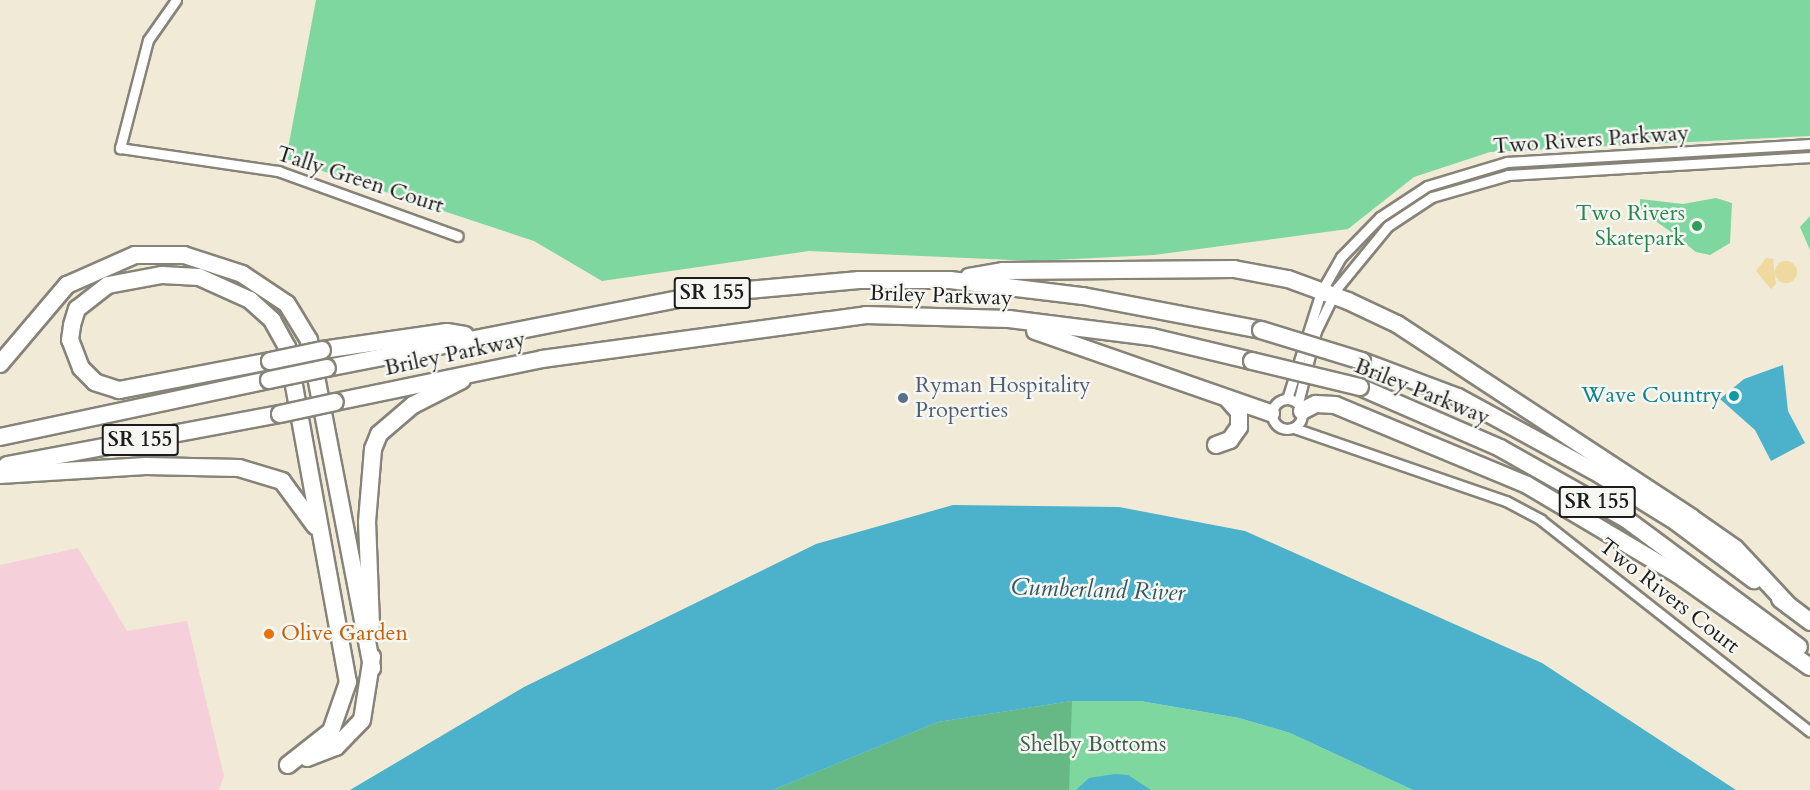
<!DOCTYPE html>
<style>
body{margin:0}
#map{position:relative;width:1810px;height:790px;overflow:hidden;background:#f0ead6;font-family:Cardo,serif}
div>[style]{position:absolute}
.built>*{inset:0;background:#f5cfd9}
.green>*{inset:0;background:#7dd79e}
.forest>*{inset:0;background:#66b885}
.sand>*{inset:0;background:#eeda9e}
.round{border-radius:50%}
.water>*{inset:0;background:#4cb2cb}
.roads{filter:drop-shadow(2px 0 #868379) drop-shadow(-2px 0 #868379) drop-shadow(0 2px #868379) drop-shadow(0 -2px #868379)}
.minor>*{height:9px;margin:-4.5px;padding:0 4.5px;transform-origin:4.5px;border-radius:4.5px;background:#fff}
.minor>.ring{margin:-4.5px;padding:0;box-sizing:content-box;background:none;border:9px solid #fff;border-radius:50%}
.motorway>*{height:16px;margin:-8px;padding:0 8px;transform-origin:8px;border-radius:8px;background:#fff}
.bridges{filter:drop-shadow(2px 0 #868379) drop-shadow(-2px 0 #868379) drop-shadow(0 2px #868379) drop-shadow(0 -2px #868379)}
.motorway-bridge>*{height:16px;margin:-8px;padding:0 8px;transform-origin:8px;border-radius:8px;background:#fff}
.dots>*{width:16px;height:16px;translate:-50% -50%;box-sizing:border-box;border:3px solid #f6f6f2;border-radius:50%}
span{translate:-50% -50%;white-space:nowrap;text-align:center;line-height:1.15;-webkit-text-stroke:5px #f6f6f2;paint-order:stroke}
.shield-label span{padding:2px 4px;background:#f6f6f2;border:2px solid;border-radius:4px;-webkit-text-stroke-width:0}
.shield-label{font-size:21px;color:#1c1c1c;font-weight:700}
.street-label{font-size:22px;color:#1c1c1c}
.leisure-label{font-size:22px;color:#27864d}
.right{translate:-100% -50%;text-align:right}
.service-label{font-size:22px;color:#4e5e75}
.left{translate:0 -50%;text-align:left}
.culture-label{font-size:22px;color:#0d838f}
.food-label{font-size:22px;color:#c56008}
.park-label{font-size:22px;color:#3e5d4a}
.water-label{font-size:24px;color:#2f5862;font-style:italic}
</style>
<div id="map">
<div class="built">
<div style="clip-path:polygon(78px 548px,127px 631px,187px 621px,224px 776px,219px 790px,0 790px,0 565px)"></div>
</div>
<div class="green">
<div style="clip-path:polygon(316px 0,1810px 0,1810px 136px,1490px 152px,1414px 177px,1348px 229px,1154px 255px,1033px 261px,809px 251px,602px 281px,534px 241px,286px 159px)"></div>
<div style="clip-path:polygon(1716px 198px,1732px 203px,1730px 243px,1710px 255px,1696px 252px,1681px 240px,1680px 231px,1671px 232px,1640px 210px,1640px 199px,1683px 204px)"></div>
<div style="clip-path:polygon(1810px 216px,1810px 250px,1800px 227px)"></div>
<div style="clip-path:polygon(1072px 701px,1140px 701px,1239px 718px,1290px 733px,1413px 790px,773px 790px,938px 722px)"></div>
</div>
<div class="forest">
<div style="clip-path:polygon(1072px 701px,1069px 790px,773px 790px,938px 722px)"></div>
</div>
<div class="sand">
<div style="clip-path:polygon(1766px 258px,1773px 259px,1776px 284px,1771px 289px,1756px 271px)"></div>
<div class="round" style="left:1775px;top:261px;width:22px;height:22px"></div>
</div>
<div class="water">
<div style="clip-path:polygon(1783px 365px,1788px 411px,1805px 443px,1771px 461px,1755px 430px,1720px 399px,1744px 379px)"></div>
<div style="clip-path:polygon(953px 505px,1119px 507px,1245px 531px,1542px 663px,1736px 790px,1413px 790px,1290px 733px,1239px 718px,1140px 701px,1072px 701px,938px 722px,773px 790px,350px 790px,524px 687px,816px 544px)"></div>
<div style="clip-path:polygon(1115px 774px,1128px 775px,1151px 790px,1076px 790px,1089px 778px)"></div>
</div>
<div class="roads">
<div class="minor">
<div style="left:176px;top:0;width:49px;rotate:125deg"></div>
<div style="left:148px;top:40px;width:112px;rotate:104.5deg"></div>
<div style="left:120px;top:148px;width:160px;rotate:8.3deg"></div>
<div style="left:278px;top:171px;width:191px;rotate:19.9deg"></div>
<div class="ring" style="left:1272px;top:399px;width:21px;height:21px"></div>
<div style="left:1287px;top:399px;width:112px;rotate:-72.4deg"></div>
<div style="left:1321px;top:292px;width:40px;rotate:-60.3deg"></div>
<div style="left:1341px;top:257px;width:56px;rotate:-45.7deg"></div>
<div style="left:1380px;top:217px;width:56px;rotate:-33.4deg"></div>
<div style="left:1427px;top:186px;width:84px;rotate:-16.7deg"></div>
<div style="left:1507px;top:162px;width:304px;rotate:-3.4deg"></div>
<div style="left:1298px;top:403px;width:74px;rotate:-76deg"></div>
<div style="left:1316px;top:331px;width:48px;rotate:-64deg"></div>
<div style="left:1337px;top:288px;width:80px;rotate:-50.6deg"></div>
<div style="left:1388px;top:226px;width:53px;rotate:-33.4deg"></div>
<div style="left:1432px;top:197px;width:79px;rotate:-16.1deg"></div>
<div style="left:1508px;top:175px;width:303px;rotate:-3.4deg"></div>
<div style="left:1294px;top:428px;width:224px;rotate:19deg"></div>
<div style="left:1506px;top:501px;width:40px;rotate:28deg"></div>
<div style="left:1541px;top:520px;width:342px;rotate:38.2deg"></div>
</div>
<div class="motorway">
<div style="left:969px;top:277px;width:35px;rotate:-10deg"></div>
<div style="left:1003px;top:271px;width:231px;rotate:-0.5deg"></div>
<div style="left:1234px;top:269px;width:55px;rotate:10.5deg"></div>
<div style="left:1288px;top:279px;width:64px;rotate:20.1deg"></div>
<div style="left:1348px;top:301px;width:54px;rotate:25.1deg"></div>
<div style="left:1397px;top:324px;width:353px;rotate:33.3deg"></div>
<div style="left:1692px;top:518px;width:52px;rotate:34.9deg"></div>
<div style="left:1735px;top:548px;width:79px;rotate:47deg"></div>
<div style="left:1035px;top:331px;width:250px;rotate:19.2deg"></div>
<div style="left:322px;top:350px;width:126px;rotate:-8.2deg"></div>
<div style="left:447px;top:332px;width:18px;rotate:9deg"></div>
<div style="left:270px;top:361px;width:154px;rotate:169.1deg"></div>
<div style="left:119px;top:390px;width:25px;rotate:-162deg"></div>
<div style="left:95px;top:382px;width:20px;rotate:-135deg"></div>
<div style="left:81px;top:368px;width:30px;rotate:-111deg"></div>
<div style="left:70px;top:340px;width:15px;rotate:-82deg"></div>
<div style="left:72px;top:325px;width:17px;rotate:-73deg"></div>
<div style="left:77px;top:309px;width:39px;rotate:-38deg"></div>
<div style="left:108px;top:285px;width:55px;rotate:-10.5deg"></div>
<div style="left:162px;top:275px;width:37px;rotate:3deg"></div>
<div style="left:199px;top:277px;width:56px;rotate:24.3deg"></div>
<div style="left:250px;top:300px;width:30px;rotate:42deg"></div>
<div style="left:272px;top:320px;width:31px;rotate:61deg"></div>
<div style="left:287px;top:347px;width:341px;rotate:79.7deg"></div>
<div style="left:348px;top:682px;width:52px;rotate:109.1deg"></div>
<div style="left:331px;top:731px;width:55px;rotate:141.7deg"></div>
<div style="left:1362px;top:361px;width:103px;rotate:20.6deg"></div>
<div style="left:1458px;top:397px;width:155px;rotate:28.6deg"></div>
<div style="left:1594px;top:471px;width:95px;rotate:31.7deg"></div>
<div style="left:1675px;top:521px;width:99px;rotate:36.8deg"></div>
<div style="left:0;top:364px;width:104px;rotate:-49.7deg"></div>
<div style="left:67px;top:285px;width:74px;rotate:-23.8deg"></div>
<div style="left:135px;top:255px;width:49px"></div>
<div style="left:184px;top:255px;width:61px;rotate:18.1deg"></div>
<div style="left:242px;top:274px;width:54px;rotate:33.7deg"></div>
<div style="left:287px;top:304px;width:42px;rotate:58.6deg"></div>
<div style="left:309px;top:340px;width:334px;rotate:79.1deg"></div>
<div style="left:327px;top:368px;width:383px;rotate:-11.1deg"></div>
<div style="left:703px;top:294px;width:157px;rotate:-5.1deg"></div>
<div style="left:859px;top:280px;width:91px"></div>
<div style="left:950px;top:280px;width:134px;rotate:6.9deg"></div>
<div style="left:1083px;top:296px;width:181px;rotate:10.8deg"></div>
<div style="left:1360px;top:387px;width:153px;rotate:23.5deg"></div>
<div style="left:1500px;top:448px;width:145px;rotate:29.4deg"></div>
<div style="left:1626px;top:519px;width:215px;rotate:36.5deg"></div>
<div style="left:335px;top:402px;width:211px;rotate:-11.7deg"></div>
<div style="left:542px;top:359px;width:327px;rotate:-7.7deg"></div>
<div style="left:866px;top:315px;width:143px;rotate:1.6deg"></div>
<div style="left:1009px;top:319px;width:144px;rotate:7.2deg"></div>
<div style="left:1152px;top:337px;width:103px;rotate:13.5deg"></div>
<div style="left:1302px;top:411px;width:16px;rotate:-27deg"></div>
<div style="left:1316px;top:404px;width:19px;rotate:3deg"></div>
<div style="left:1335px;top:405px;width:208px;rotate:22.6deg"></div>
<div style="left:1527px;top:485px;width:174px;rotate:30.7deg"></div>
<div style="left:1677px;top:574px;width:162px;rotate:35deg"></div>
<div style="left:0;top:437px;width:275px;rotate:-12deg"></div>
<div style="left:1216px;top:445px;width:15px;rotate:-20deg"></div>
<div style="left:1230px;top:440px;width:16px;rotate:-55deg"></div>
<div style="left:1239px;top:427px;width:15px;rotate:-90deg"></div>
<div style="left:1239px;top:412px;width:18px;rotate:-131deg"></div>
<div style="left:7px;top:465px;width:278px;rotate:-10.6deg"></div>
<div style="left:0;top:475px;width:146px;rotate:-3.5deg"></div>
<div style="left:146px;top:466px;width:93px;rotate:1.2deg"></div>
<div style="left:239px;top:468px;width:45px;rotate:16.8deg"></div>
<div style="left:282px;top:481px;width:56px;rotate:53.7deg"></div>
<div style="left:1780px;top:599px;width:38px;rotate:37deg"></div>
<div style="left:371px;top:625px;width:103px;rotate:-92.2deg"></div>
<div style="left:367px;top:522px;width:73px;rotate:-85.3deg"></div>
<div style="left:373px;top:449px;width:16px;rotate:-68deg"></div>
<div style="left:379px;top:434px;width:45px;rotate:-40.5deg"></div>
<div style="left:413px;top:405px;width:55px;rotate:-27deg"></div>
<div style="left:307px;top:758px;width:31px;rotate:-21deg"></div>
<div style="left:336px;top:747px;width:37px;rotate:-46deg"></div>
<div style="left:362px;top:720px;width:64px;rotate:-81deg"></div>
</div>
</div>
<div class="bridges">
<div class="motorway-bridge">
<div style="left:1261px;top:330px;width:106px;rotate:17.1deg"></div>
<div style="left:270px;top:361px;width:53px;rotate:-11.9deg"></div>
<div style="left:1252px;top:361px;width:111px;rotate:13.5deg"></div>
<div style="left:269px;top:380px;width:59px;rotate:-11.7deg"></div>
<div style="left:280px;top:414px;width:56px;rotate:-12.3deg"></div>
</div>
</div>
<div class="dots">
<div style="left:1697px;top:226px;background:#2e9e5b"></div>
<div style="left:1734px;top:396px;background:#0f9aa8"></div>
<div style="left:903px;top:398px;background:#5c6f8a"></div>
<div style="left:269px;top:634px;background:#e8710a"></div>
</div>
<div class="shield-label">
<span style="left:712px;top:293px">SR 155</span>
<span style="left:140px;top:440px">SR 155</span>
<span style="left:1597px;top:502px">SR 155</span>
</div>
<div class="street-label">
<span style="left:1591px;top:140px;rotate:-4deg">Two Rivers Parkway</span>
<span style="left:360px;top:180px;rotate:18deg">Tally Green Court</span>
<span style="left:941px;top:296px;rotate:2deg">Briley Parkway</span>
<span style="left:455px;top:354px;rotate:-12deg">Briley Parkway</span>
<span style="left:1422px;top:392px;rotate:22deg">Briley Parkway</span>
<span style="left:1669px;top:596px;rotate:38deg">Two Rivers Court</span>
</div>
<div class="leisure-label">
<span class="right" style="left:1685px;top:226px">Two Rivers<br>Skatepark</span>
</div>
<div class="service-label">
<span class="left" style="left:915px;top:398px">Ryman Hospitality<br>Properties</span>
</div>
<div class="culture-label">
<span class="right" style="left:1722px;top:396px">Wave Country</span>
</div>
<div class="food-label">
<span class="left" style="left:281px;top:634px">Olive Garden</span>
</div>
<div class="park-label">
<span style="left:1093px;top:745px">Shelby Bottoms</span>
</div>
<div class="water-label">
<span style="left:1098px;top:590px;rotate:2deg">Cumberland River</span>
</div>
</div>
